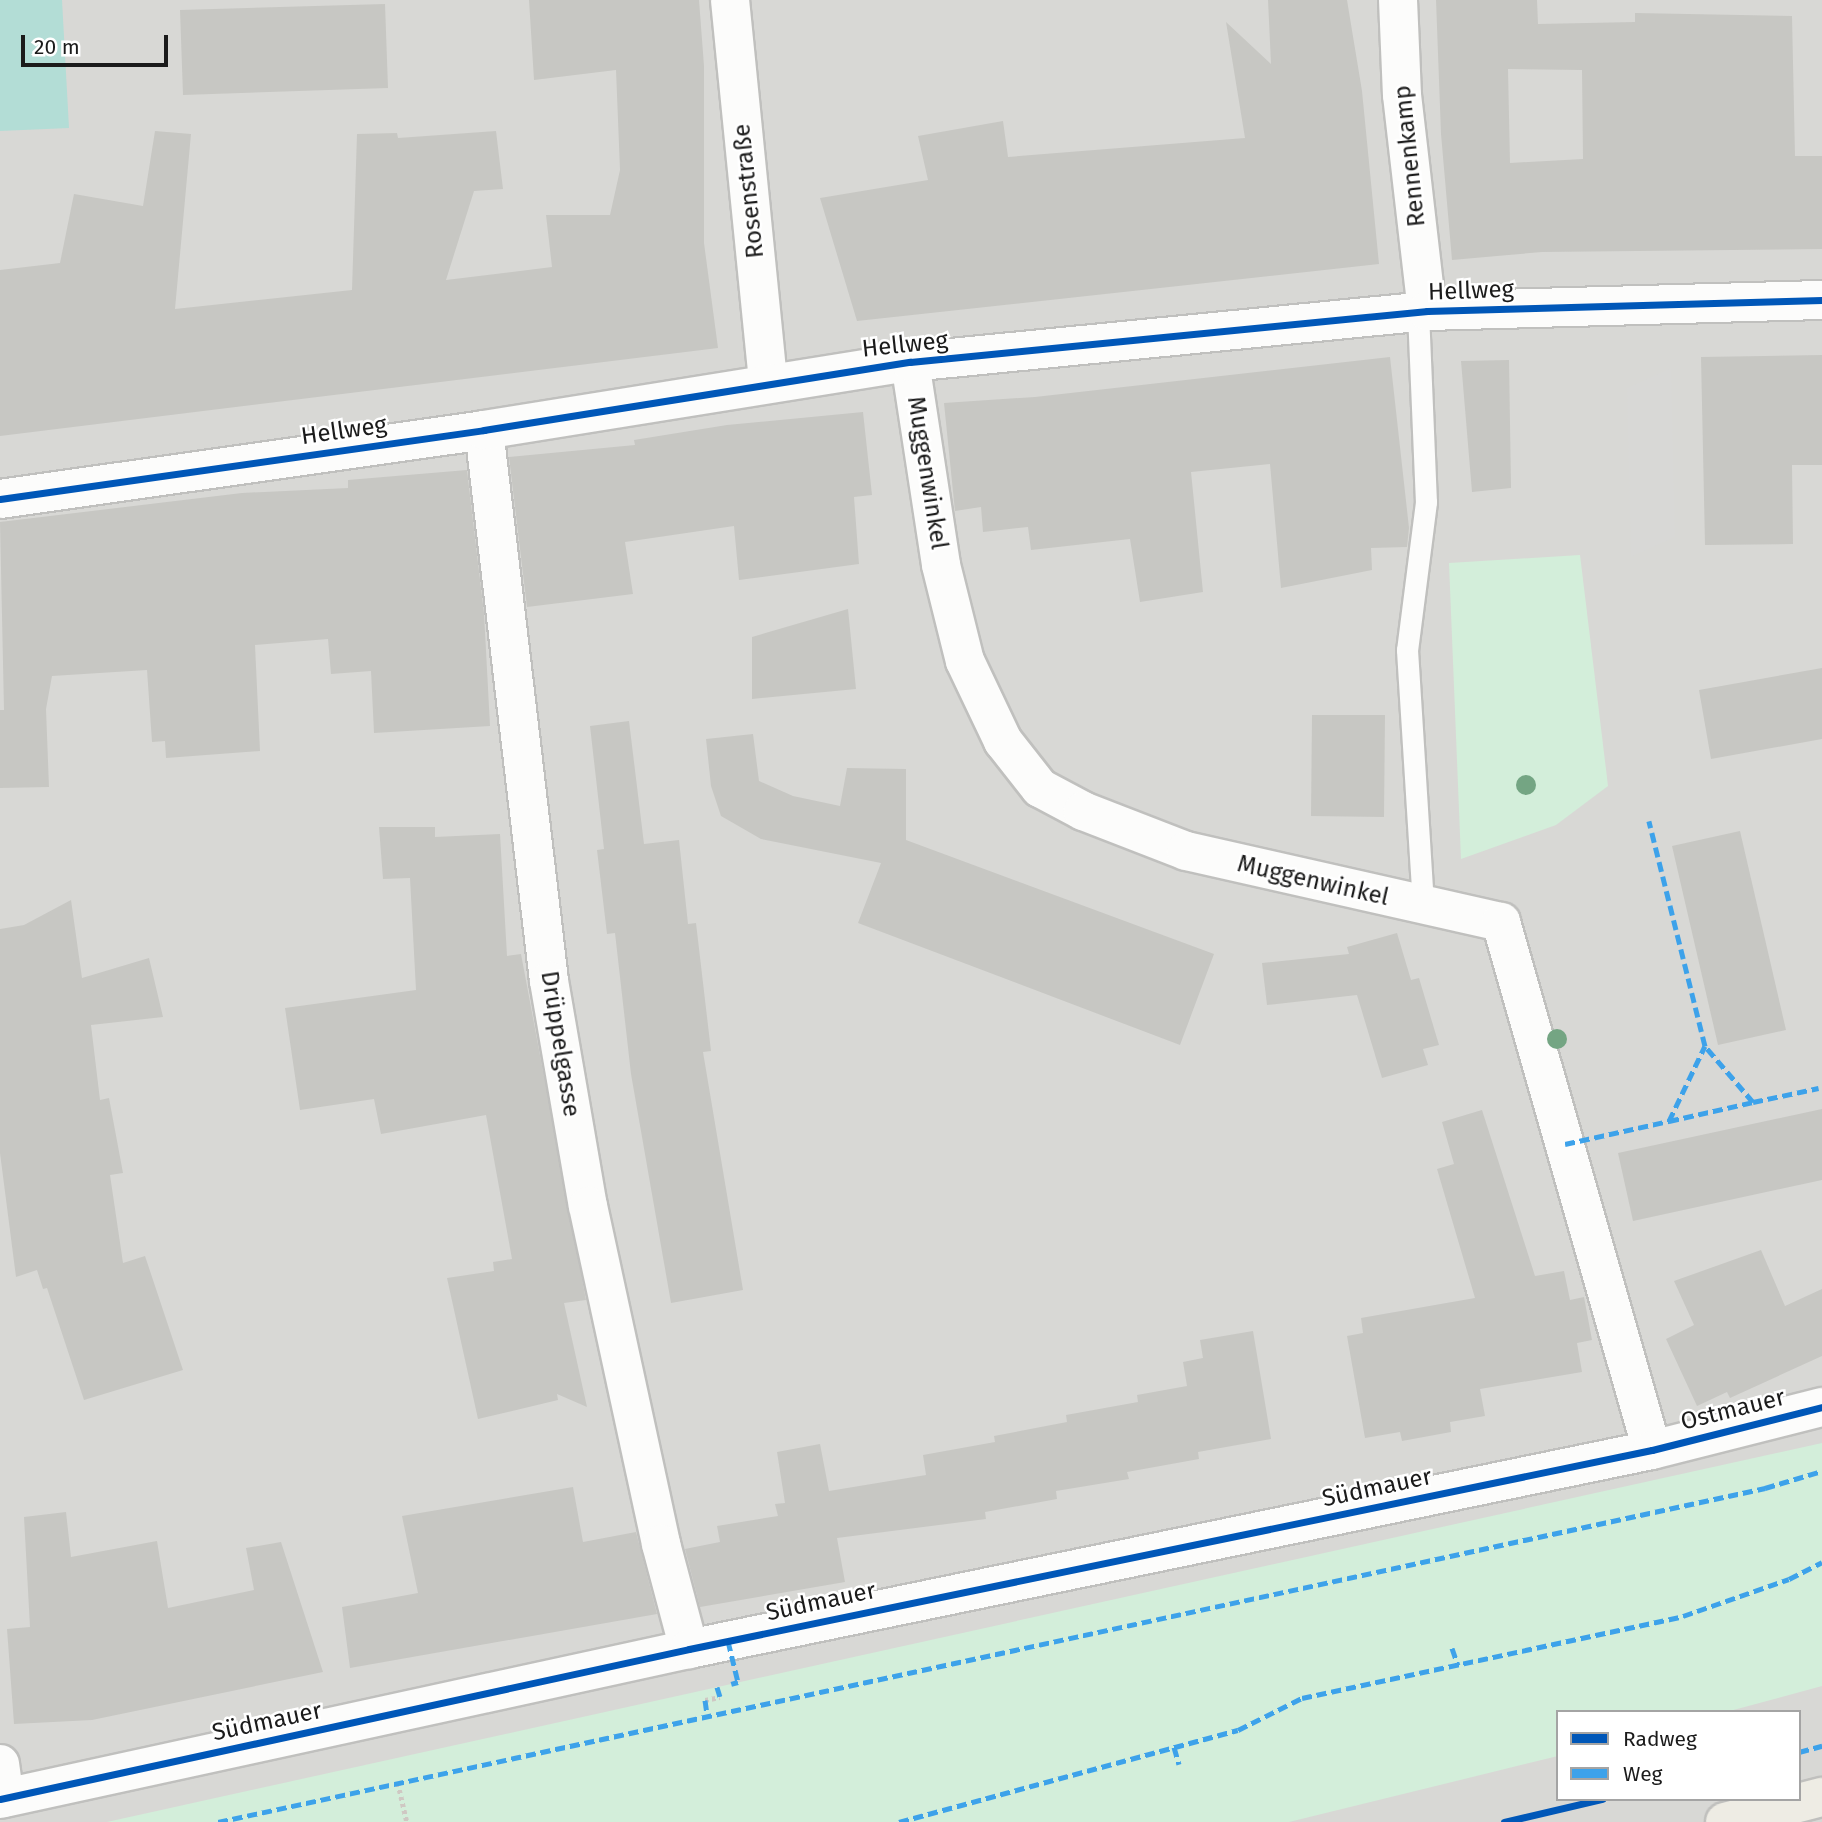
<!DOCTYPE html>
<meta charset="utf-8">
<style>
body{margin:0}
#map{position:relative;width:1822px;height:1822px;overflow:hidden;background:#e9e9e4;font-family:"Fira Sans",sans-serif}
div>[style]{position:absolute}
.residential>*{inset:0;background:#d8d8d5}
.park>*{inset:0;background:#d3eeda}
.pitch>*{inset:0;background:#b3ddd6}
.parking>*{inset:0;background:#d8d8d6}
.building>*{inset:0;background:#c7c7c3}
.path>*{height:4.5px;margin-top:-2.25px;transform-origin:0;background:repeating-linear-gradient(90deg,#cfc8c3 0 3.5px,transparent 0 7px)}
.roads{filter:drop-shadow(2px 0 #c0c0be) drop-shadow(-2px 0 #c0c0be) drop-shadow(0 2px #c0c0be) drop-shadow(0 -2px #c0c0be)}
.service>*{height:21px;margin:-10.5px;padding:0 10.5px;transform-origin:10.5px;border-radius:10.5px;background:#fcfcfb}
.minor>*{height:38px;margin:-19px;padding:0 19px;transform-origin:19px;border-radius:19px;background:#fcfcfb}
.primary>*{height:38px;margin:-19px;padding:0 19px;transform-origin:19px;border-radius:19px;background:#eeece4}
.quiet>*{height:5px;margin-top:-2.5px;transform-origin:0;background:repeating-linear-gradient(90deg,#3da2ea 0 10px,transparent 0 15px)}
.cycleway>*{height:7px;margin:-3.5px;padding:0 3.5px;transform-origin:3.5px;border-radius:3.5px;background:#0057b8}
.trees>*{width:20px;height:20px;margin:-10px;border-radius:50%;background:#74a583}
span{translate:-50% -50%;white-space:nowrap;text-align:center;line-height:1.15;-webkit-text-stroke:5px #fff;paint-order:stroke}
.street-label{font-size:24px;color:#1b1b1b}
.legend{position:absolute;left:1556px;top:1710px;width:245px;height:91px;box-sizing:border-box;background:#fff;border:2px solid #a4a4a4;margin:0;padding:9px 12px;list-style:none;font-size:21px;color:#1b1b1b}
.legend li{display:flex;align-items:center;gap:14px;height:35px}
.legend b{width:35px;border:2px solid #a4a4a4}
.scale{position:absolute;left:21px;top:35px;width:147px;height:32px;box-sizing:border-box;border:4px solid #1b1b1b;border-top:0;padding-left:9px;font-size:21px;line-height:24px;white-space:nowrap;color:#1b1b1b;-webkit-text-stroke:5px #fff;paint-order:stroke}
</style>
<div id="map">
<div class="residential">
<div style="clip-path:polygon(evenodd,0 0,1822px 0,1822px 1822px,0 1822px,0 0,1558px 1712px,1799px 1712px,1799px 1799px,1558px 1799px,1558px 1712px)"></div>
</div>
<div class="park">
<div style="clip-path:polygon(1580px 555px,1608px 786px,1556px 825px,1461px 859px,1449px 563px)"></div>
<div style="clip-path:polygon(1822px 1443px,1822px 1686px,1726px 1712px,1558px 1712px,1558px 1756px,1289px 1822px,107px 1822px)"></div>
</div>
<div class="pitch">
<div style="clip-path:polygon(0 0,62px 0,69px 128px,0 131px)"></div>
</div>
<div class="parking">
<div style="clip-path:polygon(1671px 368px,1675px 537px,1631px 557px,1627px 388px)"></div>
</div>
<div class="building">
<div style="clip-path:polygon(529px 0,699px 0,704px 66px,704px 243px,718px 348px,0 436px,0 270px,60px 263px,74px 194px,143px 206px,155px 131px,191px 134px,175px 309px,352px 290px,357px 134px,397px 133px,398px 138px,496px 131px,503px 189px,474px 191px,446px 280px,552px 267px,546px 215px,610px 215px,620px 170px,616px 70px,534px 80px)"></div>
<div style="clip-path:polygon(1268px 0,1347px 0,1362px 91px,1379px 264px,857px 321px,820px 198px,928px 180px,918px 136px,1003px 121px,1008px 157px,1245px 138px,1226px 22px,1271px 64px)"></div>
<div style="clip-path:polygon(evenodd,1436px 0,1537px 0,1538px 24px,1635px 22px,1635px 13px,1792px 16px,1795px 156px,1822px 156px,1822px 249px,1542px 252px,1452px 260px,1441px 134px,1436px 0,1508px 69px,1582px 70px,1583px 159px,1510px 163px,1508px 69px)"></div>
<div style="clip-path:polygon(385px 4px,388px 88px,183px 95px,180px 10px)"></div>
<div style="clip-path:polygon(1822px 355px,1822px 465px,1792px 465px,1793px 544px,1705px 545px,1701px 357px)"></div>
<div style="clip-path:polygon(1390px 357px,1409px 528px,1407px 547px,1371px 548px,1372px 570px,1281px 588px,1270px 464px,1191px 472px,1203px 592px,1140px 602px,1130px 539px,1031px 550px,1028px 527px,983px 532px,981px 507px,955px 511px,944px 403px,1035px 397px)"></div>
<div style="clip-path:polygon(1509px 360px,1511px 488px,1472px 492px,1461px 361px)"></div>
<div style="clip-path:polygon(863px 412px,872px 495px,854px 497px,859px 564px,739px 580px,734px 526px,625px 542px,633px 594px,527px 607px,509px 457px,635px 445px,634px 440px,727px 425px)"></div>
<div style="clip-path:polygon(467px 470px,484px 613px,490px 726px,374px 733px,371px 671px,331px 674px,328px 639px,255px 645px,260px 751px,166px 758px,165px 741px,152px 742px,147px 670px,52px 676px,46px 709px,49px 787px,0 788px,0 710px,4px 710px,0 522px,242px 493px,348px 488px,348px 480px)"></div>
<div style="clip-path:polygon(848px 609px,856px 689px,752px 699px,752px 637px)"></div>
<div style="clip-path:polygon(1822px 668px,1822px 739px,1711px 759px,1699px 690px)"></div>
<div style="clip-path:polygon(1312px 715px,1385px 715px,1384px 817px,1311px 816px)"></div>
<div style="clip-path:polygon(629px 721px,644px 844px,679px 840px,688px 924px,696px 923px,711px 1051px,703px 1052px,743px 1290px,671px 1303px,631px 1074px,615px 933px,607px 934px,597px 850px,604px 849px,590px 726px)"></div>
<div style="clip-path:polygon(753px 734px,759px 781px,793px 796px,840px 806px,847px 768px,906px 769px,906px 840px,1214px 954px,1180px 1045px,858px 923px,881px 863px,761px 839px,721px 816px,711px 786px,706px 739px)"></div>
<div style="clip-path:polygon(379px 827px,435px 827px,435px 837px,500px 834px,507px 956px,521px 954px,586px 1300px,564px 1303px,587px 1407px,557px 1394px,558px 1400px,478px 1419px,447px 1278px,494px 1271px,493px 1262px,512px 1259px,486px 1115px,381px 1134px,374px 1099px,300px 1110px,285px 1008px,416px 990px,410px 878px,383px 879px)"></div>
<div style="clip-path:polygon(1740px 831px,1786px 1030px,1718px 1045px,1672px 846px)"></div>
<div style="clip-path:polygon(71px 900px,82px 978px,149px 958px,163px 1017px,91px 1025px,100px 1100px,109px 1098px,123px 1173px,110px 1175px,123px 1263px,145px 1256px,183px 1370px,84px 1400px,47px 1288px,43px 1289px,37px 1270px,16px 1277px,0 1153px,0 929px,24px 925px)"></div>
<div style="clip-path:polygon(1397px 933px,1411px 980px,1419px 978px,1439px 1045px,1423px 1049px,1428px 1065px,1382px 1078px,1357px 995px,1267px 1005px,1262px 963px,1349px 954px,1347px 947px)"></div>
<div style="clip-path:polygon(1822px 1109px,1822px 1180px,1633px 1221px,1618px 1153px)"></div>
<div style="clip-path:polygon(1482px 1110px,1535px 1276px,1564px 1271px,1570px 1300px,1584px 1297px,1592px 1340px,1577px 1343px,1582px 1372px,1480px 1389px,1485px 1416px,1450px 1422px,1451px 1432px,1402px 1441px,1400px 1432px,1365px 1438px,1347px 1336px,1363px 1333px,1361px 1318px,1475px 1298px,1437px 1169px,1454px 1164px,1442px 1122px)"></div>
<div style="clip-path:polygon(1761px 1250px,1785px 1306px,1822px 1289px,1822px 1356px,1730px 1398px,1727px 1392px,1697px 1406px,1666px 1339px,1694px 1325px,1674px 1281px)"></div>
<div style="clip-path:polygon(1253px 1331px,1271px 1439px,1198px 1452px,1199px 1459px,1127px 1472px,1129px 1479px,1056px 1491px,1057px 1499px,985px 1512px,986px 1519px,837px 1538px,845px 1582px,700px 1607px,685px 1549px,720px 1542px,717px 1526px,778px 1516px,775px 1504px,785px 1503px,777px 1452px,820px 1444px,829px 1491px,926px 1475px,923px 1455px,995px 1442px,994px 1436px,1067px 1422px,1066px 1415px,1138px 1402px,1137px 1395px,1187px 1386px,1183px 1362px,1203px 1358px,1200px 1340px)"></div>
<div style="clip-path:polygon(573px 1487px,583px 1542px,636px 1532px,657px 1614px,350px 1668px,342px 1607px,418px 1593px,402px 1516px)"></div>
<div style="clip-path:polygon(66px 1512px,71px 1557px,157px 1541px,168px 1608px,254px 1590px,246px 1548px,281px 1542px,323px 1672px,92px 1720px,14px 1724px,7px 1629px,30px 1627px,24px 1517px)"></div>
</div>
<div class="path">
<div style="left:705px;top:1700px;width:15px;rotate:-11deg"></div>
<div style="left:398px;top:1783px;width:40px;rotate:77deg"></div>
</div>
<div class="roads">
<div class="service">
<div style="left:1418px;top:312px;width:190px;rotate:87.6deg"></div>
<div style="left:1426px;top:502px;width:149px;rotate:97.3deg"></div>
<div style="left:1407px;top:650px;width:257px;rotate:86.4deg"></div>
</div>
<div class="minor">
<div style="left:730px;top:0;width:384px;rotate:84.3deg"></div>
<div style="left:1398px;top:0;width:95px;rotate:87.6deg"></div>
<div style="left:1402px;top:95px;width:217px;rotate:83.4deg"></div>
<div style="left:910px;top:362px;width:205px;rotate:81.3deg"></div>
<div style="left:941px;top:565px;width:99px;rotate:76deg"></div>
<div style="left:965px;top:661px;width:89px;rotate:64.6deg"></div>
<div style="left:1003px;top:741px;width:60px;rotate:51.8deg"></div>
<div style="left:1040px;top:788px;width:49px;rotate:28.1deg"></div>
<div style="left:1083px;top:811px;width:110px;rotate:21.2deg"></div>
<div style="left:1186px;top:851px;width:323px;rotate:12.7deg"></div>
<div style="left:1501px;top:922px;width:549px;rotate:74.04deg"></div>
<div style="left:484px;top:430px;width:555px;rotate:83.27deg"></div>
<div style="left:549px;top:981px;width:228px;rotate:80.2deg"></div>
<div style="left:588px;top:1206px;width:346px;rotate:77.8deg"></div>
<div style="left:661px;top:1544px;width:109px;rotate:75.1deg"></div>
<div style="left:0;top:499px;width:489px;rotate:-8.1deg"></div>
<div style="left:484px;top:430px;width:431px;rotate:-9.1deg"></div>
<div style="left:910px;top:362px;width:520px;rotate:-5.63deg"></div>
<div style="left:1427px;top:311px;width:395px;rotate:-1.6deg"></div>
<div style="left:0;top:1764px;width:34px;rotate:82deg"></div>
<div style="left:0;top:1799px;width:705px;rotate:-12.28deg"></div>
<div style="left:689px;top:1649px;width:983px;rotate:-11.68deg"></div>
<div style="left:1652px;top:1450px;width:175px;rotate:-14.2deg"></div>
</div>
<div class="primary">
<div style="left:1725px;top:1822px;width:100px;rotate:-14.5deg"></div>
</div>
</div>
<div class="quiet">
<div style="left:1753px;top:1102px;width:67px;rotate:-12deg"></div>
<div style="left:1669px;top:1121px;width:86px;rotate:-12.7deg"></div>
<div style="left:1753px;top:1102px;width:74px;rotate:-130.6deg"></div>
<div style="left:1565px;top:1144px;width:107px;rotate:-12.5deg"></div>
<div style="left:1669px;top:1121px;width:83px;rotate:-64.4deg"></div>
<div style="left:1705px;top:1046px;width:232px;rotate:-104deg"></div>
<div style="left:728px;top:1641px;width:42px;rotate:76.3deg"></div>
<div style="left:738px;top:1682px;width:7px;rotate:164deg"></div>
<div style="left:1452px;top:1648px;width:18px;rotate:71deg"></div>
<div style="left:717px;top:1687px;width:10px;rotate:73deg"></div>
<div style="left:705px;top:1700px;width:15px;rotate:82deg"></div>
<div style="left:1174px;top:1747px;width:18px;rotate:74deg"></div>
<div style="left:1799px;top:1752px;width:24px;rotate:-15deg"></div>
<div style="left:218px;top:1822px;width:1583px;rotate:-12.18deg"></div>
<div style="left:1765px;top:1488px;width:59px;rotate:-16.6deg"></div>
<div style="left:899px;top:1822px;width:351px;rotate:-15.2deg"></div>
<div style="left:1238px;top:1730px;width:72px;rotate:-26.6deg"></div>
<div style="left:1302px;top:1698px;width:390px;rotate:-12.1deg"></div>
<div style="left:1683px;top:1616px;width:112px;rotate:-19.2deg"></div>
<div style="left:1789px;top:1579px;width:37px;rotate:-27deg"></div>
</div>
<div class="cycleway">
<div style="left:0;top:499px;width:489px;rotate:-8.1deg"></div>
<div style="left:484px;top:430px;width:431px;rotate:-9.1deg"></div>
<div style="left:910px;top:362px;width:520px;rotate:-5.63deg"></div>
<div style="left:1427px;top:311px;width:395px;rotate:-1.6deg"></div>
<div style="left:0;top:1799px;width:705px;rotate:-12.28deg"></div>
<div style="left:689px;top:1649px;width:983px;rotate:-11.68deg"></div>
<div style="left:1652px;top:1450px;width:175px;rotate:-14.2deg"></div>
<div style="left:1504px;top:1822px;width:101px;rotate:-13.2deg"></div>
</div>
<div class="trees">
<div style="left:1526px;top:785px"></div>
<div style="left:1557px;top:1039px"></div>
</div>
<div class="street-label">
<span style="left:1410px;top:156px;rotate:-96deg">Rennenkamp</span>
<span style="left:749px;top:191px;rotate:-96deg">Rosenstraße</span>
<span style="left:1471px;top:291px;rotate:-2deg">Hellweg</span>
<span style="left:905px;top:345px;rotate:-6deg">Hellweg</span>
<span style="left:344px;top:431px;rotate:-8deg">Hellweg</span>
<span style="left:927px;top:473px;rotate:81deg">Muggenwinkel</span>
<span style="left:1313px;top:881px;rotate:13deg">Muggenwinkel</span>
<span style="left:560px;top:1044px;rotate:81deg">Drüppelgasse</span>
<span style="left:1733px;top:1410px;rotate:-14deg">Ostmauer</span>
<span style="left:1377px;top:1488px;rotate:-12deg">Südmauer</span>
<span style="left:821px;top:1602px;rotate:-12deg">Südmauer</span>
<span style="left:267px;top:1722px;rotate:-12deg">Südmauer</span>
</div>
<ul class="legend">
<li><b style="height:9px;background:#0057b8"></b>Radweg</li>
<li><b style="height:9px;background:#3da2ea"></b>Weg</li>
</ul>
<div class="scale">20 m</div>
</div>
